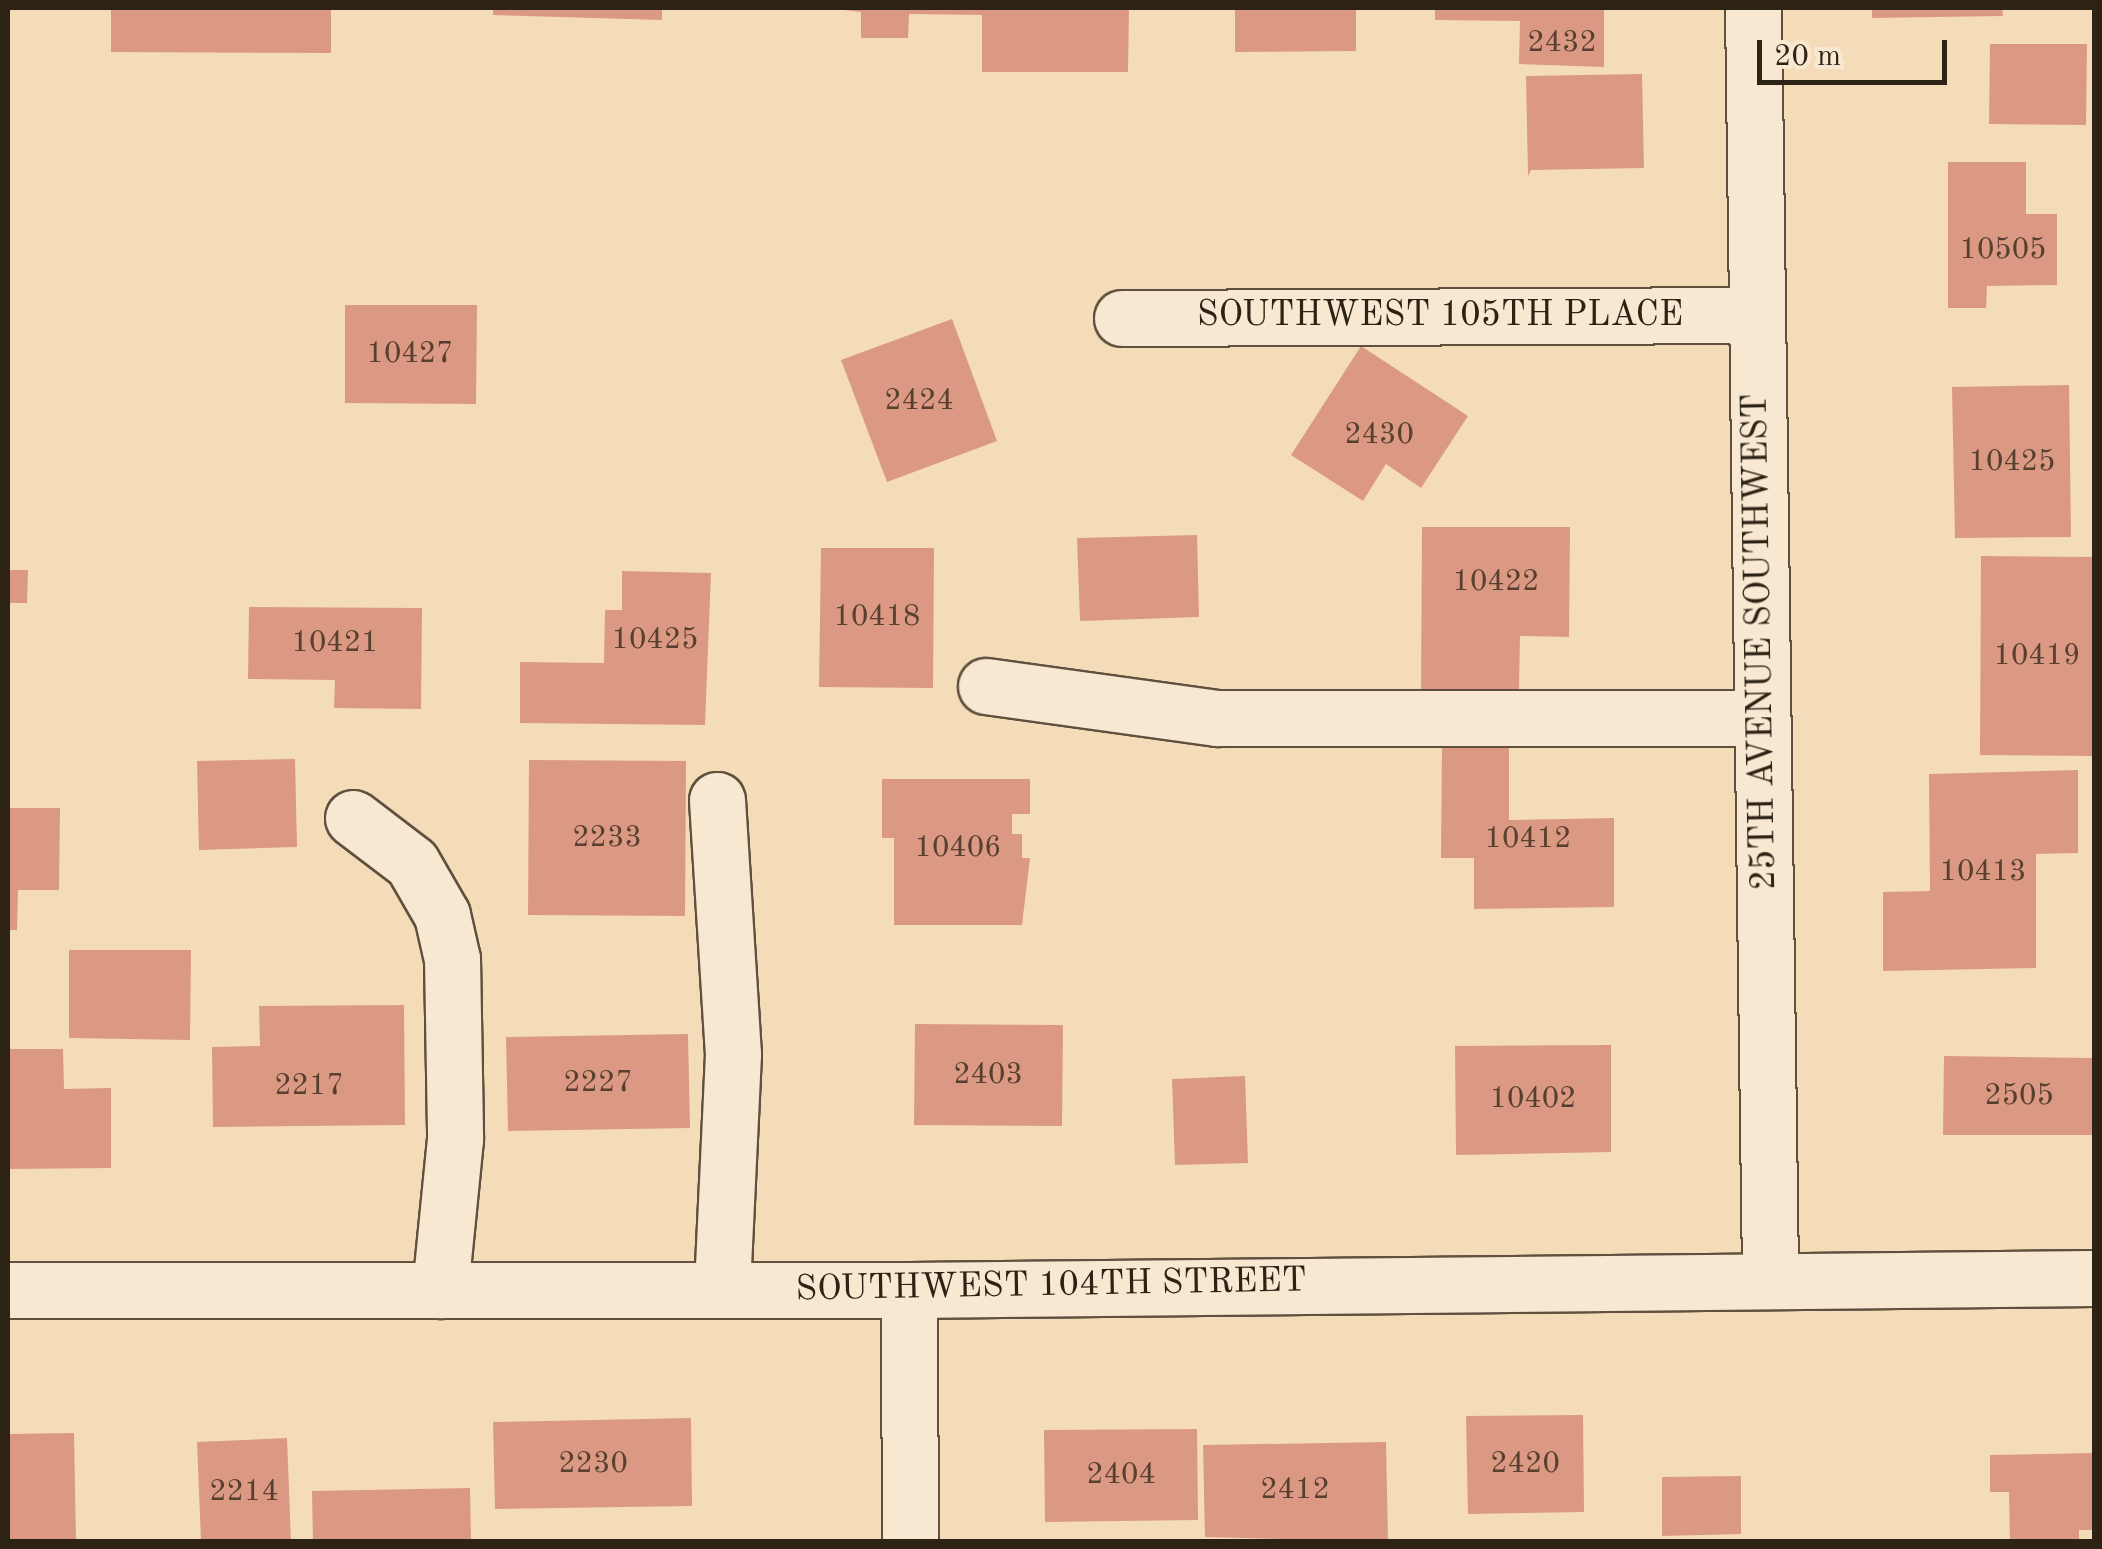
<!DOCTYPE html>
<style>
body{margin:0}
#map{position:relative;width:2102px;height:1549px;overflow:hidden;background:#f5dcb9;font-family:"Old Standard TT",serif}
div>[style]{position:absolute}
.building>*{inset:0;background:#db9983}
.roads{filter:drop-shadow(2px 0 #5f513e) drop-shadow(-2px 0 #5f513e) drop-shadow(0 2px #5f513e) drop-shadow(0 -2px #5f513e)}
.minor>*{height:55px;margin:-27.5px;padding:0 27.5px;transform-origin:27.5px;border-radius:27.5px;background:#f8e8d2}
span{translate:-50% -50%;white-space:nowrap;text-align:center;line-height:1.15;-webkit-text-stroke:9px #f8e8d2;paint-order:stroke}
.number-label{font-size:30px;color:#584030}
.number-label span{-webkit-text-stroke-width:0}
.street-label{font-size:35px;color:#2d2315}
.frame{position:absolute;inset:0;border:10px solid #2d2315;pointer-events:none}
.scale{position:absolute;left:1757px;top:40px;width:190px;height:45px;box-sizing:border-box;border:5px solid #2d2315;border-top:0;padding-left:12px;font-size:30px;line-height:35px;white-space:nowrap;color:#2d2315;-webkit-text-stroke:8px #f8e8d2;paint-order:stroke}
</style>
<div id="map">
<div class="building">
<div style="clip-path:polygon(111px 8px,331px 8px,331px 53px,111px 52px)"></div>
<div style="clip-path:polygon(493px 8px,662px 8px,662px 20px,493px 15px)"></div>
<div style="clip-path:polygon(827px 8px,1129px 8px,1128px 72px,982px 72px,982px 15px,909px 14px,908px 38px,861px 38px,861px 12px)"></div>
<div style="clip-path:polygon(1235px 8px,1356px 8px,1356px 51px,1235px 52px)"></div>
<div style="clip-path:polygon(1435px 8px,1604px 8px,1604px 67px,1519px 64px,1520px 21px,1435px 20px)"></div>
<div style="clip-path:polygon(1872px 8px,2002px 8px,2003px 16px,1872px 18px)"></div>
<div style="clip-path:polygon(1990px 44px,2087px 44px,2086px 125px,1989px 124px)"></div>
<div style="clip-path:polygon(1642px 74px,1644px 168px,1531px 170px,1528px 176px,1526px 76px)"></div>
<div style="clip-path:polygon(1948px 162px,2026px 162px,2026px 214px,2057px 214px,2057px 285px,1987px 286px,1986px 308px,1948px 308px)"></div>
<div style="clip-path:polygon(345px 305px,477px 305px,476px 404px,345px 403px)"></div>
<div style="clip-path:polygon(952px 319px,997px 441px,887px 482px,841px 360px)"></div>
<div style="clip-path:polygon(1361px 346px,1468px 416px,1421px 488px,1386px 464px,1363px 501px,1291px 455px)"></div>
<div style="clip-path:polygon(2069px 385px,2071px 537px,1955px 538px,1952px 387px)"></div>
<div style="clip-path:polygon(1422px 527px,1570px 527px,1569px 637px,1520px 636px,1519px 691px,1421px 691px)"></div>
<div style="clip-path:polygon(1197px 535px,1199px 617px,1080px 621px,1077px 538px)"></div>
<div style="clip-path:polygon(821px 548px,934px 548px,933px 688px,819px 687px)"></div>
<div style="clip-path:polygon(1981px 556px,2094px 557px,2094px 756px,1980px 755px)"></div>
<div style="clip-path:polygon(8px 570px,28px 570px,27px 603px,8px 603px)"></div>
<div style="clip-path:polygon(622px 571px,711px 573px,705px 725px,520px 723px,520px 662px,604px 663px,605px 610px,622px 610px)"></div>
<div style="clip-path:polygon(249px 607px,422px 608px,421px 709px,334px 708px,335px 680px,248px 679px)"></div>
<div style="clip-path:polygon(1509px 739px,1509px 820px,1614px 818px,1614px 907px,1474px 909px,1474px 858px,1441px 858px,1442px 740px)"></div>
<div style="clip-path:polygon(295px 759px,297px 847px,199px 850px,197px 761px)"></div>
<div style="clip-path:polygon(529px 760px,686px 761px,685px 916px,528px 915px)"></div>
<div style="clip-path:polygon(2078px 770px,2078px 853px,2036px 854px,2036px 968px,1883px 971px,1883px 892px,1930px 891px,1929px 774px)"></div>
<div style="clip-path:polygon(882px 779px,1030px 779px,1030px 814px,1012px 814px,1012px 834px,1022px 834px,1022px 858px,1030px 858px,1022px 925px,894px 925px,894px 838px,882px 838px)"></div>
<div style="clip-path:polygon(8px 808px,60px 808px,59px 890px,18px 890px,17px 930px,8px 930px)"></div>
<div style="clip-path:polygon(69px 950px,191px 950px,190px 1040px,69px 1038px)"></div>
<div style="clip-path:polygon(404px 1005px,405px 1125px,213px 1127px,212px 1047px,260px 1046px,259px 1006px)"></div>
<div style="clip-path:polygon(915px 1024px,1063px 1025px,1062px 1126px,914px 1125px)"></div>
<div style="clip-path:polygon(688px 1034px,690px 1128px,508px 1131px,506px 1037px)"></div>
<div style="clip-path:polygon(1611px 1045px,1611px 1152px,1456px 1155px,1455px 1046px)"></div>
<div style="clip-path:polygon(8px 1049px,63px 1049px,64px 1089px,111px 1088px,111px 1168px,8px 1169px)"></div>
<div style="clip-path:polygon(1944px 1056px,2094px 1058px,2094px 1135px,1943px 1135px)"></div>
<div style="clip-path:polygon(1245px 1076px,1248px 1163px,1175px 1165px,1172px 1079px)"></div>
<div style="clip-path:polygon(1583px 1415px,1584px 1512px,1468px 1514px,1466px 1416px)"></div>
<div style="clip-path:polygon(691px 1418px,692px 1506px,495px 1509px,493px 1422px)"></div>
<div style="clip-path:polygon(1197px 1429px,1198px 1520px,1045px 1522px,1044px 1430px)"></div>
<div style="clip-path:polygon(74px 1433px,76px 1541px,8px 1542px,8px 1434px)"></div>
<div style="clip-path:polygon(287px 1438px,291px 1542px,201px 1542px,197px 1442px)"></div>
<div style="clip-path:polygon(1386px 1442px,1388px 1542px,1205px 1537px,1203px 1445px)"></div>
<div style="clip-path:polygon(2094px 1453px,2094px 1530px,2079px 1530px,2079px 1542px,2010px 1542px,2009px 1492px,1990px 1492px,1990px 1455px)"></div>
<div style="clip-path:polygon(1741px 1476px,1741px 1534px,1662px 1536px,1662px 1477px)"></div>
<div style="clip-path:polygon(470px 1488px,471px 1542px,313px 1542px,312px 1491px)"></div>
</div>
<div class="roads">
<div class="minor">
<div style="left:1753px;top:8px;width:1268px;rotate:89.23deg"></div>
<div style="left:1122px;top:318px;width:635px;rotate:-0.27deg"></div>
<div style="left:986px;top:686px;width:233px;rotate:7.9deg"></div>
<div style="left:1217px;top:718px;width:545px"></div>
<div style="left:717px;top:800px;width:255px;rotate:86.4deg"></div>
<div style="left:733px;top:1054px;width:236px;rotate:92.7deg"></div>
<div style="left:353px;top:818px;width:74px;rotate:37.3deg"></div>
<div style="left:412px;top:863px;width:60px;rotate:60deg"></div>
<div style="left:442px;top:915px;width:45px;rotate:77.2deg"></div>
<div style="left:452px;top:959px;width:180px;rotate:89deg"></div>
<div style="left:455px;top:1139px;width:152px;rotate:95.7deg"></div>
<div style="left:8px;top:1290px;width:901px"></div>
<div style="left:909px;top:1290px;width:1185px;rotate:-0.58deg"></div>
<div style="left:909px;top:1290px;width:252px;rotate:89.8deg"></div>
</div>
</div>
<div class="number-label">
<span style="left:1562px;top:43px">2432</span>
<span style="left:2003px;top:250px">10505</span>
<span style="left:410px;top:354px">10427</span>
<span style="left:919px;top:401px">2424</span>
<span style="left:1379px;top:435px">2430</span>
<span style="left:2012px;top:462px">10425</span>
<span style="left:1496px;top:582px">10422</span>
<span style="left:877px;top:617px">10418</span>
<span style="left:655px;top:640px">10425</span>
<span style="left:335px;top:643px">10421</span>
<span style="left:2037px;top:656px">10419</span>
<span style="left:607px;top:838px">2233</span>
<span style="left:1528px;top:839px">10412</span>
<span style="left:958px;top:848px">10406</span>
<span style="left:1983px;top:872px">10413</span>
<span style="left:988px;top:1075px">2403</span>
<span style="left:598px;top:1083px">2227</span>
<span style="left:309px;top:1086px">2217</span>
<span style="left:2019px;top:1096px">2505</span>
<span style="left:1533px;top:1099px">10402</span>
<span style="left:593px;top:1464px">2230</span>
<span style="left:1525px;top:1464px">2420</span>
<span style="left:1121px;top:1475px">2404</span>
<span style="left:1295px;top:1490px">2412</span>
<span style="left:244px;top:1492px">2214</span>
</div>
<div class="street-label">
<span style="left:1440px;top:316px">SOUTHWEST 105TH PLACE</span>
<span style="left:1761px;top:642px;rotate:-91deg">25TH AVENUE SOUTHWEST</span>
<span style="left:1051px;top:1286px;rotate:-1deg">SOUTHWEST 104TH STREET</span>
</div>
<div class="frame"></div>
<div class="scale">20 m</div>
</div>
